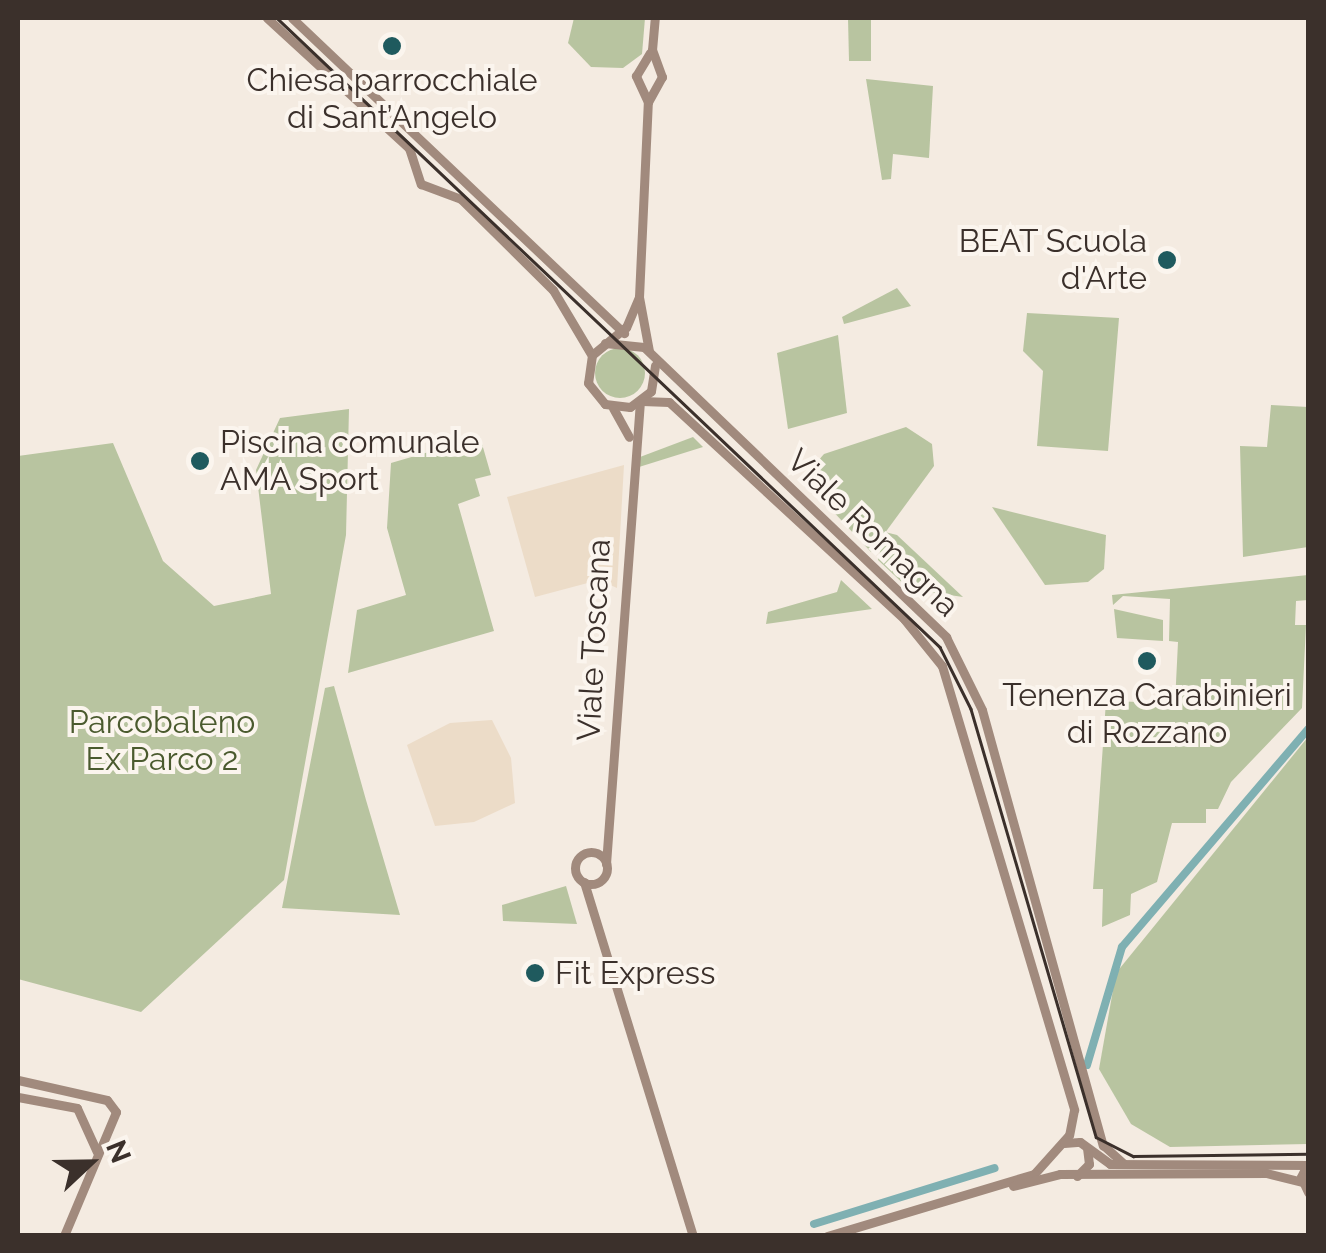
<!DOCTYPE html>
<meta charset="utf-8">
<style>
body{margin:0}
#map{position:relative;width:1326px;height:1253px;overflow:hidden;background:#f4ebe1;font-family:Raleway,sans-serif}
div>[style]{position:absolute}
.green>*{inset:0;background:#b8c4a0}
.round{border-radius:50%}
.plaza>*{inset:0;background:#ecdcc8}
.canal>*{height:8px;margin:-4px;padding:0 4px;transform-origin:4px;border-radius:4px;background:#7fb0b2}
.secondary>*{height:9px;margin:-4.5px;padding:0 4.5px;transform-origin:4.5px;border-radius:4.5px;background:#a18a7d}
.secondary>.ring{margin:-4.5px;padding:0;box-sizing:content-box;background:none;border:9px solid #a18a7d;border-radius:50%}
.tram>*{height:2.5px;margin:-1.25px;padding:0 1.25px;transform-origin:1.25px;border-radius:1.25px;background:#3b302b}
.dots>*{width:28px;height:28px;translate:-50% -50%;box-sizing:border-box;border:5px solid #fbf5ee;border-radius:50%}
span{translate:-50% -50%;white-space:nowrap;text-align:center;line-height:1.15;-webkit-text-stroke:8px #fbf5ee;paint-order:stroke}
.poi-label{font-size:32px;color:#3b302b}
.right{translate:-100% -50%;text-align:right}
.left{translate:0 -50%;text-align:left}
.street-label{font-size:32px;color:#3b302b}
.park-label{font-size:32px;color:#4a5a2e}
.frame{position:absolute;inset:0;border:20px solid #3b302b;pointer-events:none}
.north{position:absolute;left:40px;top:1113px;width:100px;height:100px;-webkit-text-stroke:8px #fbf5ee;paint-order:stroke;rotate:68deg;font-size:28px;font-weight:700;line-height:40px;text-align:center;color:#3b302b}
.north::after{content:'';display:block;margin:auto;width:35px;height:45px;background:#3b302b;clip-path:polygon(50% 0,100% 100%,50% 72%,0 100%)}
</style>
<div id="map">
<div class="green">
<div style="clip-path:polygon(574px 18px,645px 18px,642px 54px,623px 68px,591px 67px,568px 43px)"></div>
<div style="clip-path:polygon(848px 18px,871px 18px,871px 61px,849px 61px)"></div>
<div style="clip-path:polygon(866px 79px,933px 86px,929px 158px,893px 154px,891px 179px,882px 180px)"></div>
<div style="clip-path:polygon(897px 288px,911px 306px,844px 324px,842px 317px)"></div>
<div style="clip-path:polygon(1027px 313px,1119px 318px,1108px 451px,1037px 446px,1043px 371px,1023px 351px)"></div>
<div style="clip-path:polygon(838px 335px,847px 413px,788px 429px,777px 353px)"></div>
<div class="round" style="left:595px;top:348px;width:50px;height:50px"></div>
<div style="clip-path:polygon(1271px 405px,1308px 407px,1308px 547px,1243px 557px,1240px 446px,1267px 447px)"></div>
<div style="clip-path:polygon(349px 409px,346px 535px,284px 880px,141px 1012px,18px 979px,18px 456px,113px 443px,163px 561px,214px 606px,271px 594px,256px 470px,280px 418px)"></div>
<div style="clip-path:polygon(906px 427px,932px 444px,934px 466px,871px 552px,815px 492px,811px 469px,824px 454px)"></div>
<div style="clip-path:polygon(480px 437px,491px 475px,475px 479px,480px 496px,458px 504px,494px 631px,348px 673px,357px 610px,406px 595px,387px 528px,391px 463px)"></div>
<div style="clip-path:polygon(693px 437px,703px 447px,639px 467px,640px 457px)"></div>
<div style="clip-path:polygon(992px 507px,1106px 535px,1104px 569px,1088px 582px,1045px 585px)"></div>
<div style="clip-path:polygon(885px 532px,897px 535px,963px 597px,909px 589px,878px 560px)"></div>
<div style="clip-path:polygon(1308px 575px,1308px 600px,1296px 601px,1295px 625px,1306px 625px,1302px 708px,1231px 782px,1218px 809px,1206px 809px,1206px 823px,1172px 823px,1157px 882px,1131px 894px,1130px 915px,1102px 927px,1103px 889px,1093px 889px,1106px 701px,1175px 703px,1178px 642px,1169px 641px,1170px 599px,1123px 596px,1113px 605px,1112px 595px)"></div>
<div style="clip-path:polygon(841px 580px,872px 609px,766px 624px,768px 612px,837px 592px)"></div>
<div style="clip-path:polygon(1114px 609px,1163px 620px,1163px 641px,1117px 638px)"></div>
<div style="clip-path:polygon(334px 686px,366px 800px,400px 915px,282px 908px,325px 688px)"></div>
<div style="clip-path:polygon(1308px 737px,1308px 1144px,1170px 1147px,1131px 1124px,1099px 1069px,1116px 973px)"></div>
<div style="clip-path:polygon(566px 886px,577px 924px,503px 921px,502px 905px)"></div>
</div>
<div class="plaza">
<div style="clip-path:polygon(624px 465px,617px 588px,599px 580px,535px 597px,507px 497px)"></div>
<div style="clip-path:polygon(492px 720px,511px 758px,515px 803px,474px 822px,435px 826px,407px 745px,450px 723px)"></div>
</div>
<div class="canal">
<div style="left:1087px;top:1065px;width:123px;rotate:-73.5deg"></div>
<div style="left:1122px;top:947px;width:287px;rotate:-49.5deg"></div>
<div style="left:814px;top:1224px;width:189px;rotate:-17.2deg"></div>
</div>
<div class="secondary">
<div style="left:267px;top:18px;width:193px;rotate:42.5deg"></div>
<div style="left:409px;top:148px;width:38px;rotate:72deg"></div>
<div style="left:421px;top:184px;width:43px;rotate:20.6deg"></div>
<div style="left:461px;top:199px;width:129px;rotate:44.7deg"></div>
<div style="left:553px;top:290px;width:74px;rotate:59.3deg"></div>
<div style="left:292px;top:18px;width:458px;rotate:43.5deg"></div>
<div style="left:648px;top:102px;width:29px;rotate:-115deg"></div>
<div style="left:636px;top:76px;width:27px;rotate:-59deg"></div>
<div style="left:639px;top:297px;width:33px;rotate:113deg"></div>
<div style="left:626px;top:327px;width:44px;rotate:140.5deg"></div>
<div style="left:592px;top:355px;width:28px;rotate:98deg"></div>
<div style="left:588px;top:383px;width:27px;rotate:51deg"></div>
<div style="left:605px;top:404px;width:25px;rotate:7deg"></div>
<div style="left:630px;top:407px;width:26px;rotate:-37deg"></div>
<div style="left:651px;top:391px;width:26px;rotate:-81deg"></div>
<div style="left:605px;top:343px;width:39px;rotate:6deg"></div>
<div style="left:644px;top:347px;width:419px;rotate:43.8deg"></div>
<div style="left:946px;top:637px;width:81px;rotate:63.7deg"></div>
<div style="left:982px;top:710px;width:452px;rotate:74.5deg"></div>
<div style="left:1103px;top:1145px;width:28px;rotate:42deg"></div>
<div style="left:649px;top:351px;width:55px;rotate:-100.5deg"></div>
<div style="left:639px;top:297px;width:195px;rotate:-87.4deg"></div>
<div style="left:648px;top:102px;width:29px;rotate:-61deg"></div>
<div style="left:662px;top:77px;width:29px;rotate:-110deg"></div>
<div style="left:652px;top:50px;width:32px;rotate:-85deg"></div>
<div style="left:642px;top:401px;width:27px;rotate:2deg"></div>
<div style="left:669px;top:402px;width:320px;rotate:42.7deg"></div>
<div style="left:904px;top:619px;width:60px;rotate:51deg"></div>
<div style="left:942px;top:666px;width:463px;rotate:73.4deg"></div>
<div style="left:1074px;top:1110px;width:25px;rotate:101deg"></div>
<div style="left:1069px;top:1135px;width:52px;rotate:131.9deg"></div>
<div style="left:1034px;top:1174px;width:216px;rotate:163.3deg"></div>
<div style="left:613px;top:408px;width:33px;rotate:61deg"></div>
<div class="ring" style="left:575px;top:852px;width:23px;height:23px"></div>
<div style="left:606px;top:864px;width:462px;rotate:-85.8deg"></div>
<div style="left:584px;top:882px;width:370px;rotate:72.9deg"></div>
<div style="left:18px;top:1080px;width:91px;rotate:12.7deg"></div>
<div style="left:107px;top:1100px;width:15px;rotate:53deg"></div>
<div style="left:116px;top:1112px;width:134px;rotate:112.8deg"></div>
<div style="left:18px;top:1097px;width:60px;rotate:10.6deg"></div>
<div style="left:77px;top:1108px;width:48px;rotate:65.6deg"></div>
<div style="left:1064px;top:1143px;width:16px;rotate:-4deg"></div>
<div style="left:1080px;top:1142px;width:37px;rotate:36deg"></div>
<div style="left:1110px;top:1164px;width:197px;rotate:0.3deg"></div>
<div style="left:1307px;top:1165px;width:13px;rotate:117deg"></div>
<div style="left:1301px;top:1177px;width:17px;rotate:65deg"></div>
<div style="left:1077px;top:1176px;width:17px;rotate:-45deg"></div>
<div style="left:1089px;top:1164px;width:16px;rotate:-97deg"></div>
<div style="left:1013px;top:1186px;width:49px;rotate:-14.3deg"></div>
<div style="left:1060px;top:1174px;width:206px;rotate:-0.3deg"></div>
<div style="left:1266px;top:1173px;width:36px;rotate:14deg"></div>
</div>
<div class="tram">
<div style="left:277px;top:18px;width:914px;rotate:43.49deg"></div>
<div style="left:940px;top:647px;width:69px;rotate:63.4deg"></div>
<div style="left:971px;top:709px;width:446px;rotate:73.7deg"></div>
<div style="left:1096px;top:1137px;width:42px;rotate:27.2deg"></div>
<div style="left:1133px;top:1156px;width:175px;rotate:-0.7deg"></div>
</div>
<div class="dots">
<div style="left:392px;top:46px;background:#1f5a5e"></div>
<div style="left:1167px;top:260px;background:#1f5a5e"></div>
<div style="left:200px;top:461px;background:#1f5a5e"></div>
<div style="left:1147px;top:661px;background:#1f5a5e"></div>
<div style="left:535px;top:973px;background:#1f5a5e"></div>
</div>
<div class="poi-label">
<span style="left:392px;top:99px">Chiesa parrocchiale<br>di Sant’Angelo</span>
<span class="right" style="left:1147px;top:260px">BEAT Scuola<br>d'Arte</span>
<span class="left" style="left:220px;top:461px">Piscina comunale<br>AMA Sport</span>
<span style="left:1147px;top:714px">Tenenza Carabinieri<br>di Rozzano</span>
<span class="left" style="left:555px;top:973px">Fit Express</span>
</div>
<div class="street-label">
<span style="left:873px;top:533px;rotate:44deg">Viale Romagna</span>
<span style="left:594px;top:640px;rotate:-87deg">Viale Toscana</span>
</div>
<div class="park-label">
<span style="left:162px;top:741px">Parcobaleno<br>Ex Parco 2</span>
</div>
<div class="frame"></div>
<div class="north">N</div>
</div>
